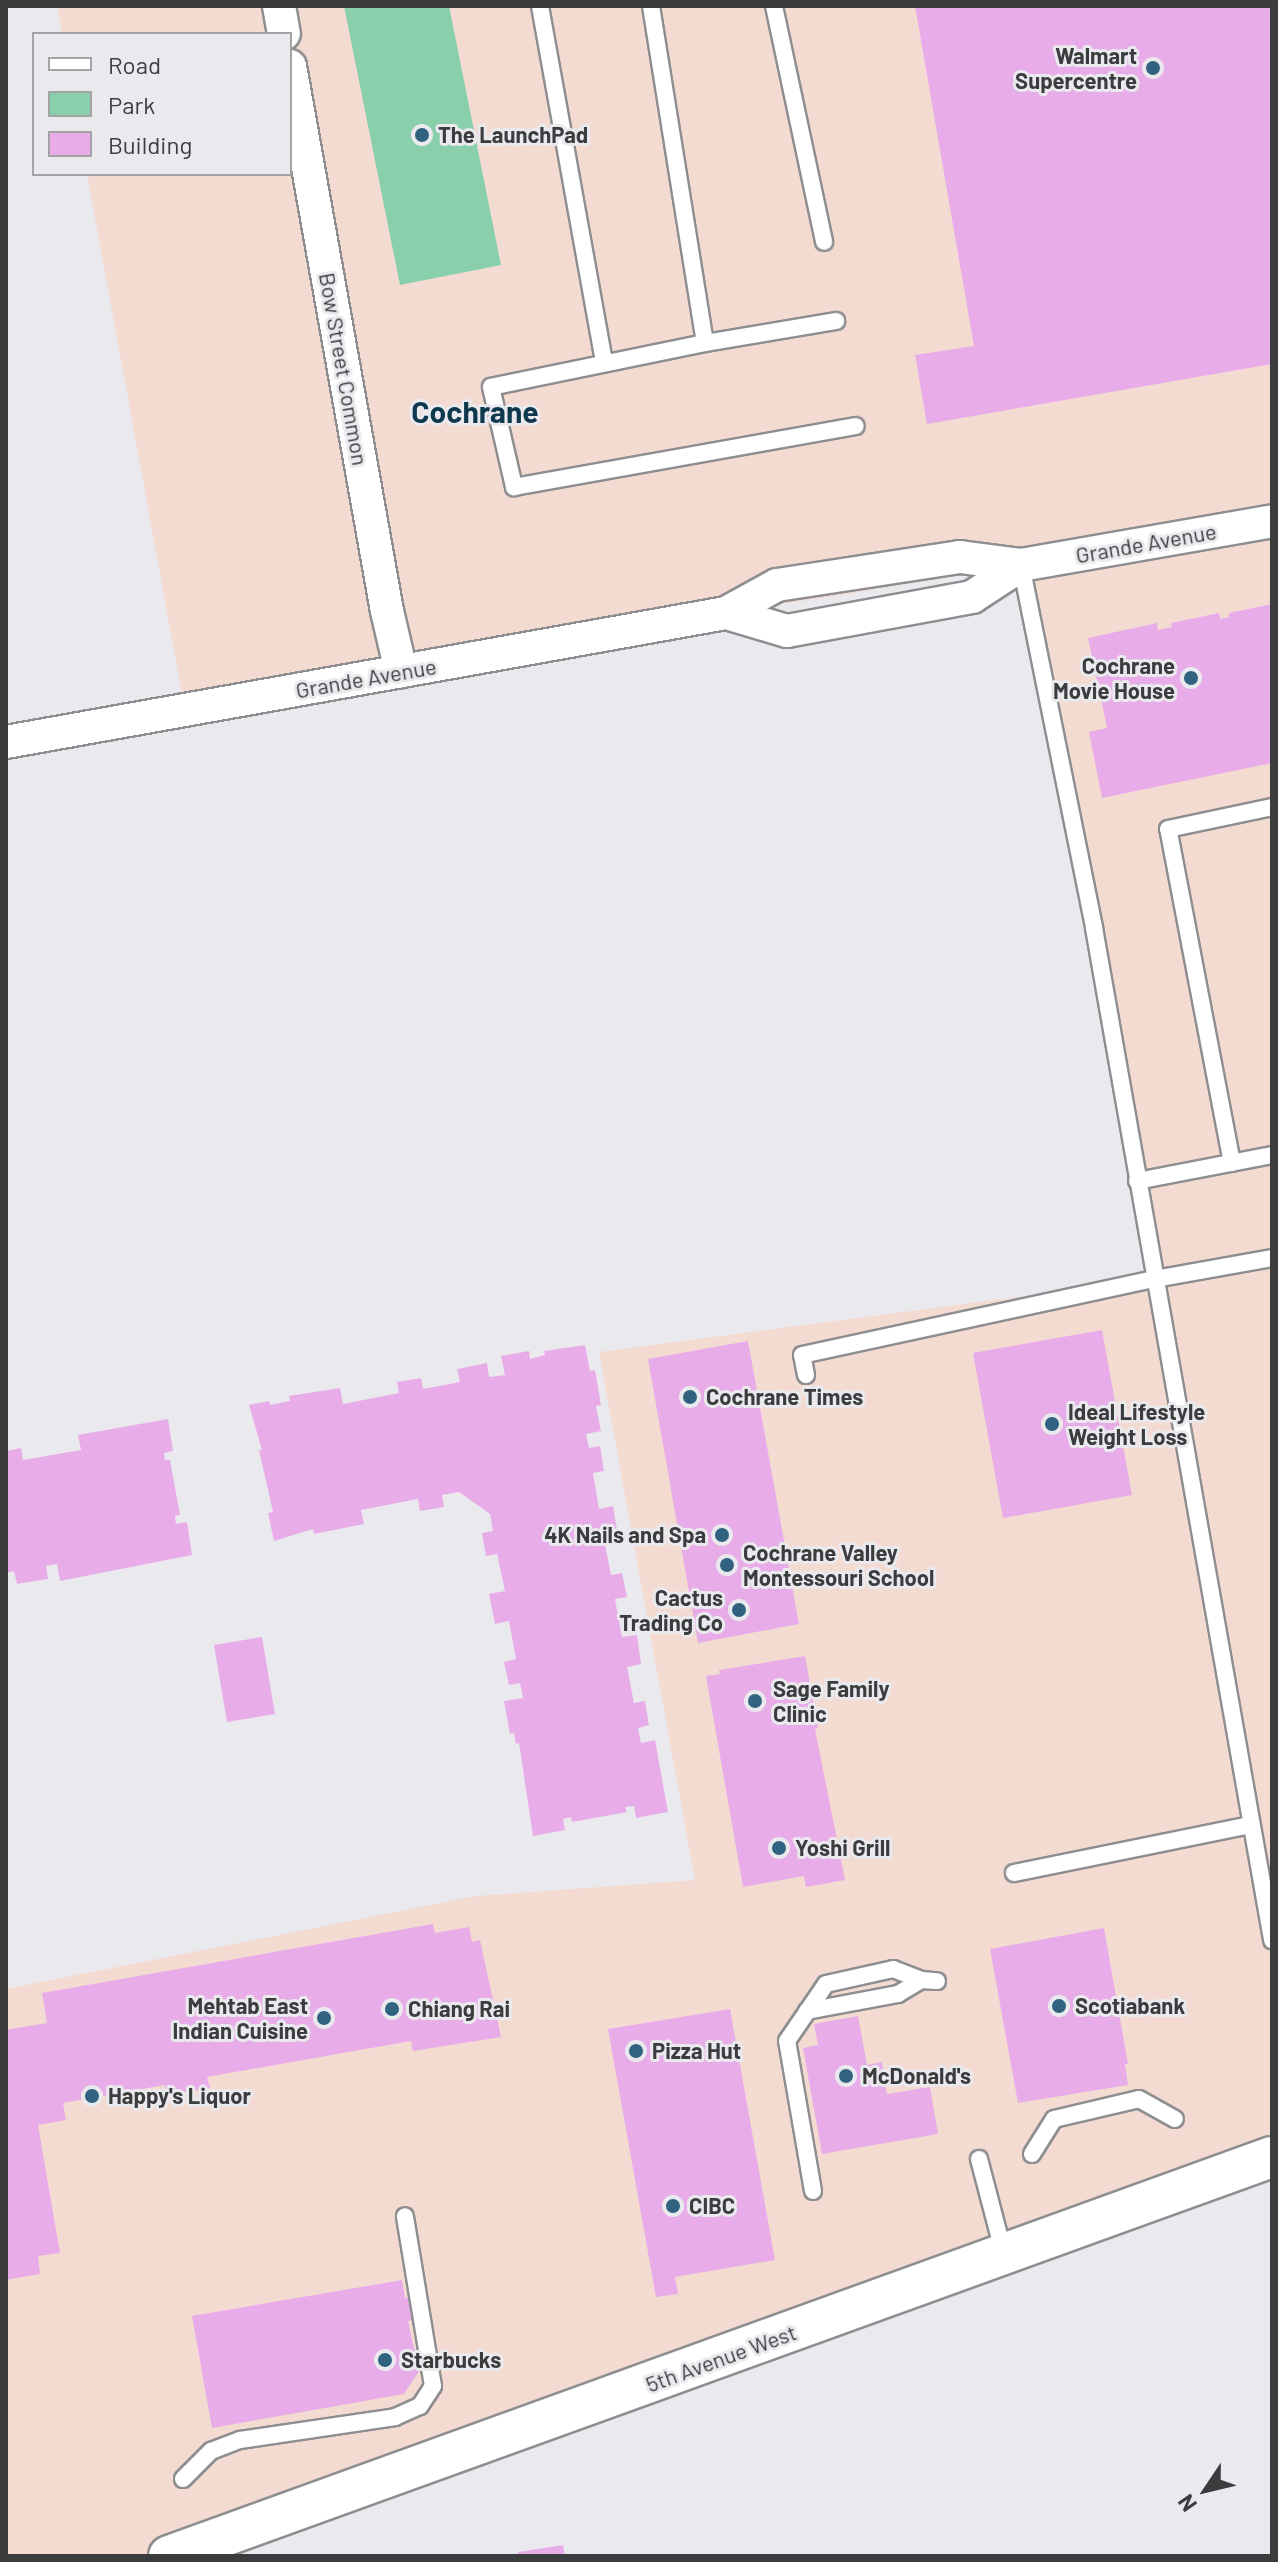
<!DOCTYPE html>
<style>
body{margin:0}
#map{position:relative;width:1278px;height:2562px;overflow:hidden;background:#eaeaee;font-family:Barlow,sans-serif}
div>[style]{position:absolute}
.commercial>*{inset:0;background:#f3dbd1}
.green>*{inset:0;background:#89cfab}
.building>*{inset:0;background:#e8ade9}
.roads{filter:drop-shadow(2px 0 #8e8e91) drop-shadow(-2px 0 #8e8e91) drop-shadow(0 2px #8e8e91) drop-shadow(0 -2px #8e8e91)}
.service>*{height:16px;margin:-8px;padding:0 8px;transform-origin:8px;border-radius:8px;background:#fff}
.minor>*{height:32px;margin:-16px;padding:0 16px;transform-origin:16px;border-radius:16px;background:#fff}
.tertiary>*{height:40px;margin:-20px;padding:0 20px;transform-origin:20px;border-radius:20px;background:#fff}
.dots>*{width:22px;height:22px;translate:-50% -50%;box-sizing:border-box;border:4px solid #eaeaee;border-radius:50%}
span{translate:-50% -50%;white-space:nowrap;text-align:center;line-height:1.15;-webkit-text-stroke:6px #eaeaee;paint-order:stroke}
.poi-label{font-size:22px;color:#3b3c3d;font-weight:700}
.right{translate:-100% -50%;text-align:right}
.left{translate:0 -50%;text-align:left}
.street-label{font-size:22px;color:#3b3c3d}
.district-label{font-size:30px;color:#0e384e;font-weight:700}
.frame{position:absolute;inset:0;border:8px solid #3b3c3d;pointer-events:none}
.legend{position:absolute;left:32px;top:32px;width:260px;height:144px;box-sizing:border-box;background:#eaeaee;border:2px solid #a4a4a7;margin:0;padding:10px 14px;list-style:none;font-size:24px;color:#3b3c3d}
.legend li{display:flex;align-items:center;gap:16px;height:40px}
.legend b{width:40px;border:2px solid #a4a4a7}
.north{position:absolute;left:1166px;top:2450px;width:80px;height:80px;-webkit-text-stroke:6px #eaeaee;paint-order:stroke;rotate:235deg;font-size:22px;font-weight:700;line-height:32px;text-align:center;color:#3b3c3d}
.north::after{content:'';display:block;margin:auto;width:28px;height:36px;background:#3b3c3d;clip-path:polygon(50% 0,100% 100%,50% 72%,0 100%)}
</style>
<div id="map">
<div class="commercial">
<div style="clip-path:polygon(57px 6px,1272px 6px,1272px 2157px,165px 2556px,6px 2556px,6px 1989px,476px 1896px,695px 1880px,599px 1352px,1154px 1279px,1021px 566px,726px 613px,185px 711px,87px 174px,290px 174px,290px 34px,62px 34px)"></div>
</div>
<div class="green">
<div style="clip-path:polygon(344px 6px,449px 6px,501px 265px,400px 285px)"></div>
</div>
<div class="building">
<div style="clip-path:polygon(915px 6px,1272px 6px,1272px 364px,927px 424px,915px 355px,974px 346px)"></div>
<div style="clip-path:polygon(1272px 604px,1272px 763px,1102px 798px,1089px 732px,1107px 728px,1088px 638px,1157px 623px,1158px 630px,1172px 627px,1171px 623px,1219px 613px,1220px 619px,1229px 617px,1229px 613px)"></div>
<div style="clip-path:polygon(1102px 1330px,1132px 1495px,1003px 1518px,973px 1353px)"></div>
<div style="clip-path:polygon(748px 1341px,799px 1624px,698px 1643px,648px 1359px)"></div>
<div style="clip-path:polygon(585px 1345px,590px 1371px,595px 1370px,601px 1405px,596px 1406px,601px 1431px,586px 1434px,589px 1448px,600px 1446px,604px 1471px,593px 1473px,599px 1509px,613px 1506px,618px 1536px,604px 1539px,611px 1575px,622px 1573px,627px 1597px,615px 1599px,622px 1637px,637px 1635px,641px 1664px,627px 1667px,634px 1703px,645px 1701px,649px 1725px,638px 1728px,641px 1743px,655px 1740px,668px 1812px,636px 1818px,634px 1806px,625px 1807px,627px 1812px,572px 1822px,571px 1817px,563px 1819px,565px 1830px,533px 1836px,519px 1743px,516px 1744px,514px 1733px,510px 1734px,504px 1701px,523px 1698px,520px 1683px,509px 1685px,504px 1662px,516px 1659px,509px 1621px,495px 1624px,489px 1594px,505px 1591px,497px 1554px,486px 1556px,482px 1533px,493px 1531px,490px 1514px,459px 1492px,442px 1495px,444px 1507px,420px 1511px,418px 1499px,361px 1510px,364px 1524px,314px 1534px,313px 1529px,274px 1541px,268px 1513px,273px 1512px,259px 1450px,262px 1450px,249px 1405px,269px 1401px,270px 1405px,290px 1401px,289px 1396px,340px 1388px,343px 1404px,399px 1393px,397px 1382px,421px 1378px,423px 1389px,460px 1382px,457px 1369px,487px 1363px,489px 1377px,505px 1375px,501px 1356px,529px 1351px,530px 1359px,545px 1355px,544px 1351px)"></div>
<div style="clip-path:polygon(168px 1419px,173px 1451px,164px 1453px,165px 1460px,170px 1460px,180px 1515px,175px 1516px,176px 1524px,187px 1522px,192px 1555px,60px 1581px,57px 1564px,46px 1566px,48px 1579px,17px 1584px,14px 1571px,6px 1573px,6px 1451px,21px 1448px,23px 1460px,81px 1450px,78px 1435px)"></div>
<div style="clip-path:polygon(262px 1637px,275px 1714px,227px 1722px,214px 1645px)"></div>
<div style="clip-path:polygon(805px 1656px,818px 1728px,815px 1729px,845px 1880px,806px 1887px,804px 1876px,743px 1887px,706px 1676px,720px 1674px,719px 1670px)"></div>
<div style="clip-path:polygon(433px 1924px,435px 1933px,469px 1927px,472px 1942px,480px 1940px,501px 2037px,413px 2051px,411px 2041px,207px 2077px,210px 2088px,167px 2095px,165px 2085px,63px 2103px,66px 2120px,38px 2125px,60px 2253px,38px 2256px,40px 2274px,6px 2280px,6px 2030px,47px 2023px,42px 1993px)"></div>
<div style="clip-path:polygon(1104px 1928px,1128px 2064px,1125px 2064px,1128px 2085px,1018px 2103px,990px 1949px)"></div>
<div style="clip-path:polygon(730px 2009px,775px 2260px,675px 2277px,678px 2294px,656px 2297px,608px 2029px)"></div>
<div style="clip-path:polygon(858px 2016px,867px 2065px,882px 2062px,887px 2094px,930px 2087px,938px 2134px,822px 2154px,803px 2048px,818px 2045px,814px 2024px)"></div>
<div style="clip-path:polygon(402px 2280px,405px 2298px,412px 2297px,416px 2320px,408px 2321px,419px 2371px,404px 2394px,212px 2428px,192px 2316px)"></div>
<div style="clip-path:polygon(563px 2545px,565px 2556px,519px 2556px,518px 2552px)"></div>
</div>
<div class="roads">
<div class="service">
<div style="left:540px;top:6px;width:363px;rotate:79.8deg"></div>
<div style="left:651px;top:6px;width:341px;rotate:80.9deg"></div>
<div style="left:705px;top:343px;width:218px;rotate:168.4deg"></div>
<div style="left:491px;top:387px;width:103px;rotate:77deg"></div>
<div style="left:514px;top:487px;width:347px;rotate:-10.1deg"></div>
<div style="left:774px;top:6px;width:241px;rotate:78deg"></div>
<div style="left:705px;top:343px;width:133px;rotate:-9.5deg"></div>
<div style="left:1021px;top:565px;width:370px;rotate:78.6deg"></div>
<div style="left:1094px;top:928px;width:1028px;rotate:80.02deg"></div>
<div style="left:1232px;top:1163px;width:340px;rotate:-100.8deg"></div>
<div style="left:1168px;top:829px;width:106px;rotate:-11.9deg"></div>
<div style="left:1137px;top:1181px;width:137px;rotate:-10.9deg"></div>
<div style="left:806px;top:1375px;width:20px;rotate:-101deg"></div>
<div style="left:802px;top:1355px;width:361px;rotate:-12.2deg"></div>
<div style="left:1155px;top:1279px;width:119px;rotate:-10.2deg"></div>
<div style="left:1014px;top:1873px;width:240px;rotate:-11.5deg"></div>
<div style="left:807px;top:2011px;width:93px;rotate:-10.6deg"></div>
<div style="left:898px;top:1994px;width:27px;rotate:-31deg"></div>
<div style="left:1032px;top:2154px;width:41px;rotate:-57.8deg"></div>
<div style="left:1054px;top:2119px;width:87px;rotate:-13.2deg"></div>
<div style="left:1139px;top:2099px;width:41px;rotate:29.1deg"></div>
<div style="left:979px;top:2159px;width:98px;rotate:75.3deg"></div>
<div style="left:813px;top:2191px;width:152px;rotate:-99.8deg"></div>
<div style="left:787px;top:2041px;width:69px;rotate:-55.6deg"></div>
<div style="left:826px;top:1984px;width:69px;rotate:-12.6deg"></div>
<div style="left:893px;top:1969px;width:30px;rotate:21deg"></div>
<div style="left:921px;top:1980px;width:16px;rotate:4deg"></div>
<div style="left:183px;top:2479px;width:40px;rotate:-45deg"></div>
<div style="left:211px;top:2451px;width:31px;rotate:-21deg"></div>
<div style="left:240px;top:2440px;width:157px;rotate:-8.4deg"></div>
<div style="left:395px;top:2417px;width:27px;rotate:-24deg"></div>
<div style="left:420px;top:2406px;width:24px;rotate:-57deg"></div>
<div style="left:433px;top:2386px;width:172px;rotate:-99.4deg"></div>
</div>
<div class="minor">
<div style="left:279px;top:6px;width:28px;rotate:80deg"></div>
<div style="left:290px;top:66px;width:554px;rotate:79.91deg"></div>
<div style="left:387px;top:611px;width:62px;rotate:76.9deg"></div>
<div style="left:726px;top:613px;width:64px;rotate:16.4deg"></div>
<div style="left:787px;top:631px;width:188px;rotate:-10.4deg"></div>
<div style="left:972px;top:597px;width:59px;rotate:-33.1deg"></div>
<div style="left:6px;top:742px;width:731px;rotate:-10.16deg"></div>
<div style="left:726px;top:613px;width:58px;rotate:-28.8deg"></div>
<div style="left:777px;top:585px;width:185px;rotate:-8.7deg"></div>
<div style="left:960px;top:557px;width:62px;rotate:7.5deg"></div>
<div style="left:1021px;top:565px;width:255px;rotate:-9.9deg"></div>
</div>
<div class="tertiary">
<div style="left:169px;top:2556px;width:1173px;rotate:-19.89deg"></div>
</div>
</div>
<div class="dots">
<div style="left:1153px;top:68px;background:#316381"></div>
<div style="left:422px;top:135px;background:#316381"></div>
<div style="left:1191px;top:678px;background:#316381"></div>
<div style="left:690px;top:1397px;background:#316381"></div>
<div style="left:1052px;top:1424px;background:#316381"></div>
<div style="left:722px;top:1535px;background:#316381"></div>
<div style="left:727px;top:1565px;background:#316381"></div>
<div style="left:739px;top:1610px;background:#316381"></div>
<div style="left:755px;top:1701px;background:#316381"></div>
<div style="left:779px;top:1848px;background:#316381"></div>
<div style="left:1059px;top:2006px;background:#316381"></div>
<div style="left:392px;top:2009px;background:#316381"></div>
<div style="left:324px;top:2018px;background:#316381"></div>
<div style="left:636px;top:2051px;background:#316381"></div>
<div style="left:846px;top:2076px;background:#316381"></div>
<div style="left:92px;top:2096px;background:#316381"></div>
<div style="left:673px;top:2206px;background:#316381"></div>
<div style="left:385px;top:2360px;background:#316381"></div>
</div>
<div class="poi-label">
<span class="right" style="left:1137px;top:68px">Walmart<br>Supercentre</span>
<span class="left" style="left:438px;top:135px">The LaunchPad</span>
<span class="right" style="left:1175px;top:678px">Cochrane<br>Movie House</span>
<span class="left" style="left:706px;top:1397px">Cochrane Times</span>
<span class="left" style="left:1068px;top:1424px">Ideal Lifestyle<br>Weight Loss</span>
<span class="right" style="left:706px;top:1535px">4K Nails and Spa</span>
<span class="left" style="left:743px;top:1565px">Cochrane Valley<br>Montessouri School</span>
<span class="right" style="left:723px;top:1610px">Cactus<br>Trading Co</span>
<span class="left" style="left:773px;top:1701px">Sage Family<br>Clinic</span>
<span class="left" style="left:795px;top:1848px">Yoshi Grill</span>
<span class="right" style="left:308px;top:2018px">Mehtab East<br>Indian Cuisine</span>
<span class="left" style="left:1075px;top:2006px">Scotiabank</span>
<span class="left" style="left:408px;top:2009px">Chiang Rai</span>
<span class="left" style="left:652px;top:2051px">Pizza Hut</span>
<span class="left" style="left:862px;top:2076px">McDonald's</span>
<span class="left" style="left:108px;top:2096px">Happy's Liquor</span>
<span class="left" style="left:689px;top:2206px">CIBC</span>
<span class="left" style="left:401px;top:2360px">Starbucks</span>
</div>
<div class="street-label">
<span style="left:344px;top:369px;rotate:80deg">Bow Street Common</span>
<span style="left:1146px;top:543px;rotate:-10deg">Grande Avenue</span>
<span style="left:366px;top:678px;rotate:-10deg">Grande Avenue</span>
<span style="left:721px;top:2358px;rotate:-20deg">5th Avenue West</span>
</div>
<div class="district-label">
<span style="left:475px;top:411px">Cochrane</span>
</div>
<div class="frame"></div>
<ul class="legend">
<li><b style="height:10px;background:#fff"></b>Road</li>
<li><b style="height:22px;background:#89cfab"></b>Park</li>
<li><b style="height:22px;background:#e8ade9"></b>Building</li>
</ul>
<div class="north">N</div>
</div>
